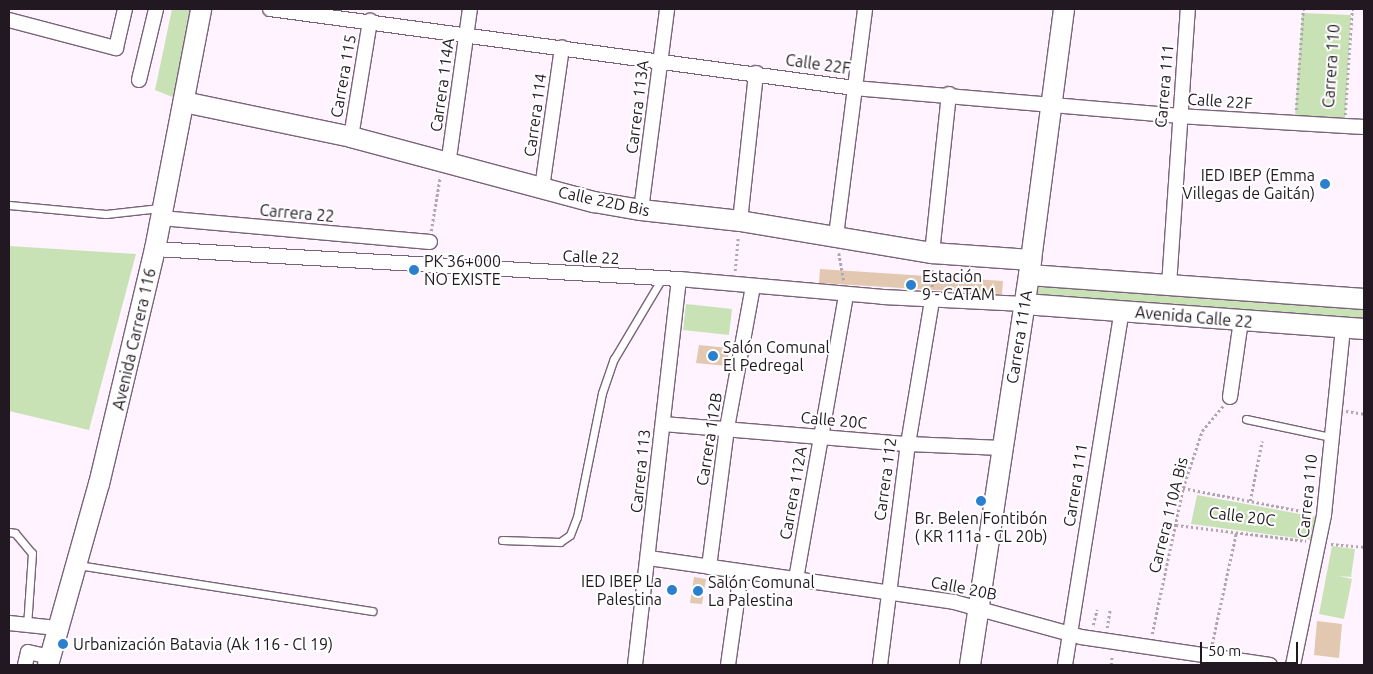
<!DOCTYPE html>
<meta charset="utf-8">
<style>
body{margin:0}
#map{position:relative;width:1373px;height:674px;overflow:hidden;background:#fef3fe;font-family:Ubuntu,sans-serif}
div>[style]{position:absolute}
.green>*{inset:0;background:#c9e2b5}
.building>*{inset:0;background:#e2c8b0}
.path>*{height:2.5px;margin-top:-1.25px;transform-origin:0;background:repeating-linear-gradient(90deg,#b0a6b0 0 2.5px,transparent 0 5px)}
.roads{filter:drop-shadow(1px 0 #7a637a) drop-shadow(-1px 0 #7a637a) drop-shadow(0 1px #7a637a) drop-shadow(0 -1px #7a637a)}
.lane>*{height:7px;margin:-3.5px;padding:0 3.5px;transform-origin:3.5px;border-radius:3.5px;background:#fff}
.street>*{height:14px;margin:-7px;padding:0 7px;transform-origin:7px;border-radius:7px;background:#fff}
.secondary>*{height:20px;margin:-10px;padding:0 10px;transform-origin:10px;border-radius:10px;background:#fff}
.dots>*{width:14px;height:14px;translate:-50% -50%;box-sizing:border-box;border:2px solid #fff;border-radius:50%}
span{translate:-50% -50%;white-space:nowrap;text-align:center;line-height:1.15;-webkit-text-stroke:4px #fff;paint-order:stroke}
.street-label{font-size:16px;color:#211821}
.poi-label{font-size:16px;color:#211821}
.right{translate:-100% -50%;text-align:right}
.left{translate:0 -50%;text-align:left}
.frame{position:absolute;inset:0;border:10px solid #211821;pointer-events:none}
.scale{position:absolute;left:1200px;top:642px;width:98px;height:22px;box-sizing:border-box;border:2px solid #211821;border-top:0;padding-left:6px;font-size:15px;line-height:18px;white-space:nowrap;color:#211821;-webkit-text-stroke:4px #fff;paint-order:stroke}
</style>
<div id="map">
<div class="green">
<div style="clip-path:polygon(172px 9px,192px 9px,175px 98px,155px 90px)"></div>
<div style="clip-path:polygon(1302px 13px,1351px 15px,1345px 119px,1295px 116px)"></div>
<div style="clip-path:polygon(9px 246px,136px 254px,89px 430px,9px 411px)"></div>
<div style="clip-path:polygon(1038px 282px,1364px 304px,1364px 323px,1035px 299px)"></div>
<div style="clip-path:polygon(686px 304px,732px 309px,729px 335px,683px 330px)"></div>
<div style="clip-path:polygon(1197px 495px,1316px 517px,1312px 540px,1191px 524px)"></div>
<div style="clip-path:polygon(1332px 546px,1355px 549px,1351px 577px,1339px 576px,1352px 579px,1344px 619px,1319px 614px)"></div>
</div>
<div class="building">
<div style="clip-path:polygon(820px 269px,1003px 281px,1002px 294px,819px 283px)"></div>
<div style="clip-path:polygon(699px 345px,729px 348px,727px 366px,696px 363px)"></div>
<div style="clip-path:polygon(694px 577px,706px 579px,702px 604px,690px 603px)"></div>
<div style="clip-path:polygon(1317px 621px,1342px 624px,1339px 658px,1314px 655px)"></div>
</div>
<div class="path">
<div style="left:1296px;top:110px;width:101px;rotate:-86deg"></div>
<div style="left:1345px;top:115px;width:106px;rotate:-86.2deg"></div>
<div style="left:431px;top:231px;width:55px;rotate:-80.5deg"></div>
<div style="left:839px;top:253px;width:29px;rotate:80deg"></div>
<div style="left:735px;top:271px;width:34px;rotate:-85deg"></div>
<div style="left:932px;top:287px;width:17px;rotate:-90deg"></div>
<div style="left:1346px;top:411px;width:18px;rotate:9deg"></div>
<div style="left:1183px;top:488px;width:131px;rotate:11deg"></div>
<div style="left:1250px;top:501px;width:61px;rotate:-78.7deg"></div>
<div style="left:1176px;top:525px;width:131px;rotate:7deg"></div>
<div style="left:1331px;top:544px;width:33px;rotate:5deg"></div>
<div style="left:1093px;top:625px;width:16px;rotate:-76deg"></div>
<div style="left:1107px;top:628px;width:18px;rotate:-81deg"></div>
<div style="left:1152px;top:634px;width:149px;rotate:-78deg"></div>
<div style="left:1183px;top:488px;width:60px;rotate:-71.6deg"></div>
<div style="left:1202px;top:431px;width:33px;rotate:-50deg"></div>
<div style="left:1212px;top:644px;width:114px;rotate:-77.8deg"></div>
<div style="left:1111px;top:665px;width:10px;rotate:-84deg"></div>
</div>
<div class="roads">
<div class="lane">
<div style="left:9px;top:205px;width:97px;rotate:5.3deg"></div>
<div style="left:106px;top:214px;width:54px;rotate:-6.3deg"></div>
<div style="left:1246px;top:419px;width:87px;rotate:12deg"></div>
<div style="left:9px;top:532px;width:6px;rotate:9deg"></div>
<div style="left:15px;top:533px;width:26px;rotate:50deg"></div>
<div style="left:32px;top:553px;width:73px;rotate:93.9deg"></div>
<div style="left:502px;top:540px;width:58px;rotate:2deg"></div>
<div style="left:560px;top:542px;width:12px;rotate:-35deg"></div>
<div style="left:570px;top:535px;width:19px;rotate:-69deg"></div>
<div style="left:577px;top:517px;width:126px;rotate:-78.6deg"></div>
<div style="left:602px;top:393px;width:36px;rotate:-71deg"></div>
<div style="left:614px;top:359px;width:94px;rotate:-59.3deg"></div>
<div style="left:78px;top:565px;width:298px;rotate:8.9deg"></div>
</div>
<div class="street">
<div style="left:270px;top:9px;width:589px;rotate:7.7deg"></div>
<div style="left:854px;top:88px;width:325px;rotate:4.9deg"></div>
<div style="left:1178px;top:116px;width:186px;rotate:3.4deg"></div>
<div style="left:9px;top:20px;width:111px;rotate:14.7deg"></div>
<div style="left:116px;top:48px;width:40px;rotate:-77deg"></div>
<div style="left:139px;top:80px;width:73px;rotate:-76.5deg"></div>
<div style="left:351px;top:137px;width:118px;rotate:-80.7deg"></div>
<div style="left:448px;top:165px;width:158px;rotate:-82deg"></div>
<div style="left:542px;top:188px;width:142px;rotate:-81.9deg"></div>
<div style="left:641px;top:210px;width:203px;rotate:-82.6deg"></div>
<div style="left:161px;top:218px;width:270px;rotate:5.1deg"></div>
<div style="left:740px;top:221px;width:149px;rotate:-83.8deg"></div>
<div style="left:836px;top:236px;width:229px;rotate:-82.7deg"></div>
<div style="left:155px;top:249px;width:525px;rotate:3.28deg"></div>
<div style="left:679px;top:279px;width:205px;rotate:5deg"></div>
<div style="left:883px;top:297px;width:141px;rotate:2.8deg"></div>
<div style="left:932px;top:253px;width:160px;rotate:-83.9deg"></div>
<div style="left:1169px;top:285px;width:277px;rotate:-86.1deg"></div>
<div style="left:1230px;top:397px;width:77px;rotate:-81.8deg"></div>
<div style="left:663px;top:424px;width:246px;rotate:4.7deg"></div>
<div style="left:908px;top:444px;width:94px;rotate:2.4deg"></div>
<div style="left:649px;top:558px;width:308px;rotate:8.2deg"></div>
<div style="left:954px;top:602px;width:132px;rotate:15.4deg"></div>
<div style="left:1081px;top:637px;width:191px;rotate:8.4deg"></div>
<div style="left:709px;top:567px;width:140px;rotate:-82.6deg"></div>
<div style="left:727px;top:428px;width:143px;rotate:-79.6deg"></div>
<div style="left:796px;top:579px;width:289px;rotate:-80deg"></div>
<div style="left:9px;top:623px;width:48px;rotate:5.9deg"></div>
<div style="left:25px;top:665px;width:13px;rotate:-77deg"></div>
<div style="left:28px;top:652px;width:23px;rotate:13deg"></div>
<div style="left:635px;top:665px;width:388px;rotate:-83.5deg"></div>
<div style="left:728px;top:665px;width:94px;rotate:-82deg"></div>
<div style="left:880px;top:665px;width:223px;rotate:-82.8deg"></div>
<div style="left:908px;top:444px;width:146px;rotate:-80.5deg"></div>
<div style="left:1065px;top:665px;width:359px;rotate:-80.9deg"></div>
<div style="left:1293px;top:665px;width:153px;rotate:-78.3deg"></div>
<div style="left:1324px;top:515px;width:188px;rotate:-84.2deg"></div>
</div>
<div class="secondary">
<div style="left:184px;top:102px;width:171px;rotate:11.8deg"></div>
<div style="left:351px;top:137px;width:252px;rotate:15deg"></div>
<div style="left:594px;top:202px;width:48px;rotate:9.7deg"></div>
<div style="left:641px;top:210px;width:100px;rotate:6.3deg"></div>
<div style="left:740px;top:221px;width:195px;rotate:9.5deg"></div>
<div style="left:932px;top:253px;width:99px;rotate:4deg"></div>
<div style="left:1029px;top:275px;width:336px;rotate:4.1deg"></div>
<div style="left:1024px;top:304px;width:341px;rotate:4.2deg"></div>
<div style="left:48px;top:665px;width:188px;rotate:-74.3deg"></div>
<div style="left:99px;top:484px;width:242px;rotate:-76.6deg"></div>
<div style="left:155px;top:249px;width:244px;rotate:-79.1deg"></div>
<div style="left:970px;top:665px;width:410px;rotate:-81.4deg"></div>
<div style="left:1031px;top:260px;width:253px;rotate:-82.5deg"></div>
</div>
</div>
<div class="dots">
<div style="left:1325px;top:184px;background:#2a80ce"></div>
<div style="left:414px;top:270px;background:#2a80ce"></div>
<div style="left:911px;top:285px;background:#2a80ce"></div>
<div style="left:713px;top:356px;background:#2a80ce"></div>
<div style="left:981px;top:501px;background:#2a80ce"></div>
<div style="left:672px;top:590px;background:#2a80ce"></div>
<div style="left:698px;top:591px;background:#2a80ce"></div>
<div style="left:63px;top:644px;background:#2a80ce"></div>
</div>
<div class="street-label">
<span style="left:818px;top:64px;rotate:8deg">Calle 22F</span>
<span style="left:1331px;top:66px;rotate:-86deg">Carrera 110</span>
<span style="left:343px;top:76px;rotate:-80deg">Carrera 115</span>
<span style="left:442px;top:85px;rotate:-82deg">Carrera 114A</span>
<span style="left:1164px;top:86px;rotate:-85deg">Carrera 111</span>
<span style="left:1220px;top:101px;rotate:4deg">Calle 22F</span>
<span style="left:637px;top:107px;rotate:-83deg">Carrera 113A</span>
<span style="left:535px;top:115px;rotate:-82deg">Carrera 114</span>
<span style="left:604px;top:201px;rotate:12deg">Calle 22D Bis</span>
<span style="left:297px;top:213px;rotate:5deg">Carrera 22</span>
<span style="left:591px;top:257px;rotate:3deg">Calle 22</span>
<span style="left:1194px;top:317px;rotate:5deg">Avenida Calle 22</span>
<span style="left:1019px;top:337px;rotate:-81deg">Carrera 111A</span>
<span style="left:134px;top:339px;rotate:-77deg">Avenida Carrera 116</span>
<span style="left:834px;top:420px;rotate:5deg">Calle 20C</span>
<span style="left:709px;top:439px;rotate:-81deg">Carrera 112B</span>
<span style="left:640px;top:471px;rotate:-84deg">Carrera 113</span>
<span style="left:885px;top:479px;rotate:-82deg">Carrera 112</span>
<span style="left:1075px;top:485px;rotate:-81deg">Carrera 111</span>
<span style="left:793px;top:493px;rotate:-80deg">Carrera 112A</span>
<span style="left:1307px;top:496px;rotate:-84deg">Carrera 110</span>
<span style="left:1168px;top:515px;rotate:-76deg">Carrera 110A Bis</span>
<span style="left:1242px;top:516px;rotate:7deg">Calle 20C</span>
<span style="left:964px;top:588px;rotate:11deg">Calle 20B</span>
</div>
<div class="poi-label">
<span class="right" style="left:1315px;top:184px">IED IBEP (Emma<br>Villegas de Gaitán)</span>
<span class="left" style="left:424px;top:270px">PK 36+000<br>NO EXISTE</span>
<span class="left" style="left:922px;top:285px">Estación<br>9 - CATAM</span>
<span class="left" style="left:723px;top:356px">Salón Comunal<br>El Pedregal</span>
<span style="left:981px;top:527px">Br. Belen Fontibón<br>( KR 111a - CL 20b)</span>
<span class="right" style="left:662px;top:590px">IED IBEP La<br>Palestina</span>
<span class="left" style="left:708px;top:591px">Salón Comunal<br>La Palestina</span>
<span class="left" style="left:73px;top:644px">Urbanización Batavia (Ak 116 - Cl 19)</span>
</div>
<div class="frame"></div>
<div class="scale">50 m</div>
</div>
